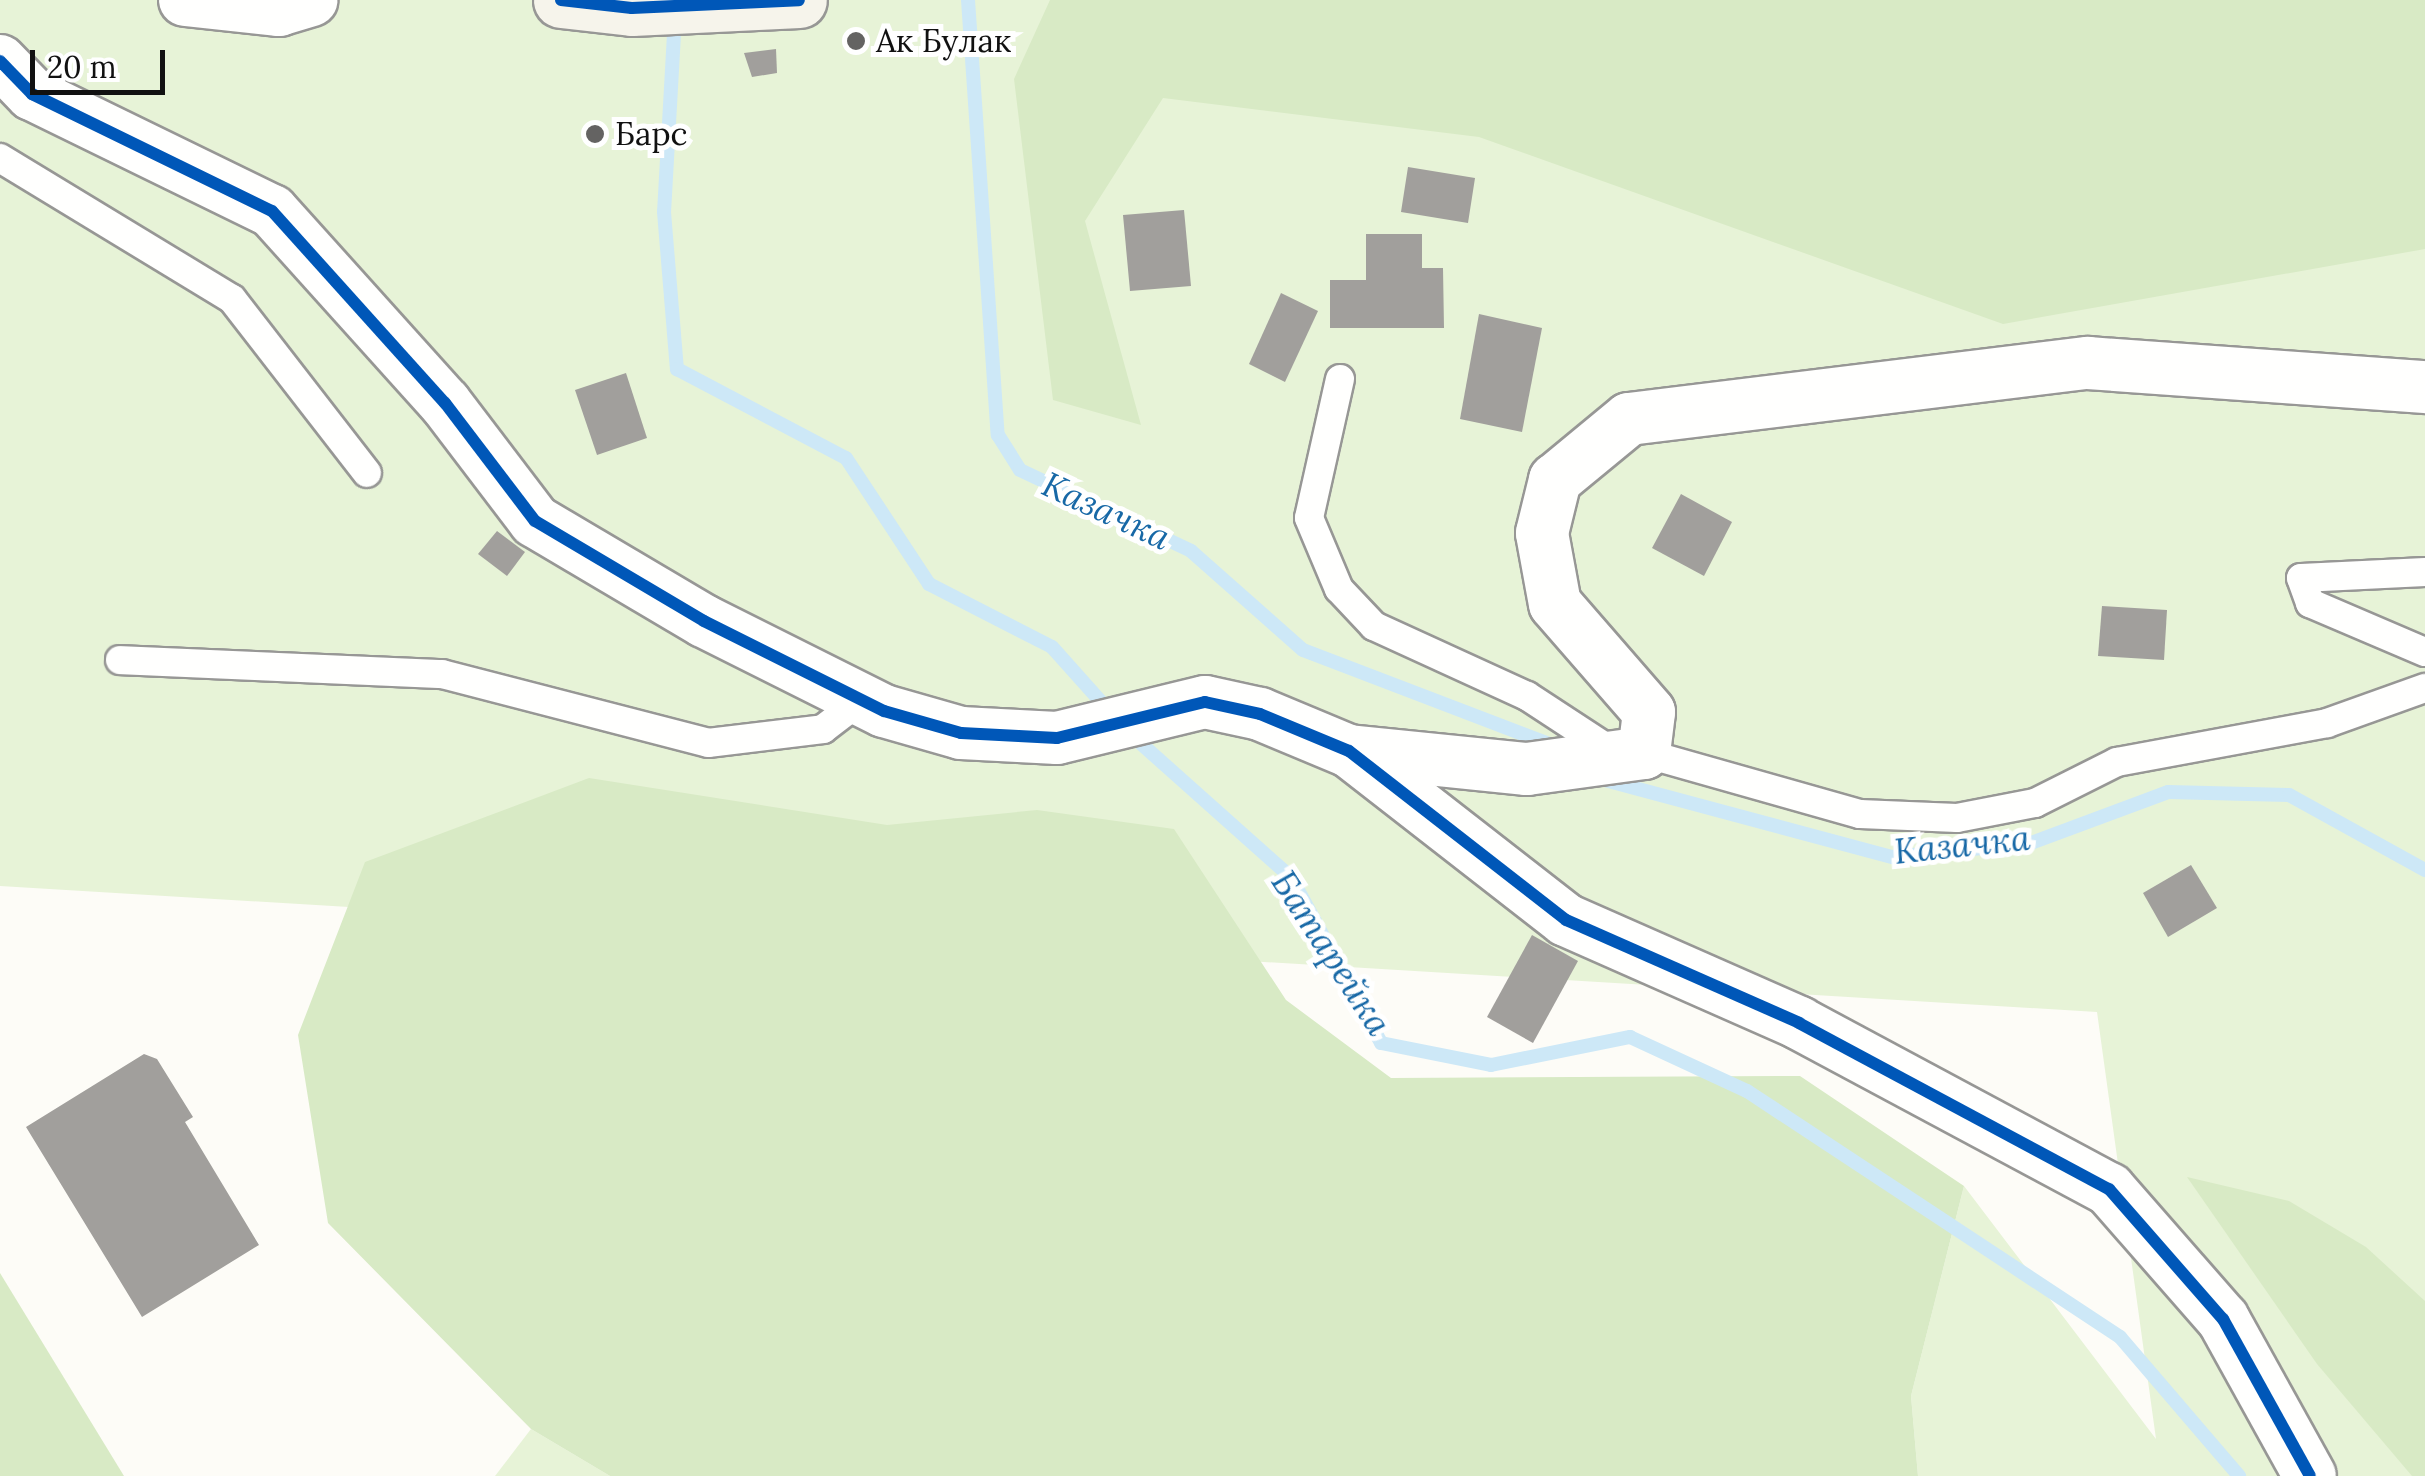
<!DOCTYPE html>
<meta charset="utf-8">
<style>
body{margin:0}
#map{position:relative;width:2425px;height:1476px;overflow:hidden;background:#fdfcf7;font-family:Lora,serif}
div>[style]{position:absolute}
.green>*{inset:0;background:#e7f3d7}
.forest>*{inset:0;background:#d8eac5}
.stream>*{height:14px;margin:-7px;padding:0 7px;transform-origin:7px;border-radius:7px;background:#cde8f7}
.building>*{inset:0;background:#a19f9c}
.roads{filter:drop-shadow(2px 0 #979795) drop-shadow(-2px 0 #979795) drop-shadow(0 2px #979795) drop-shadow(0 -2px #979795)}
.lane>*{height:28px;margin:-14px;padding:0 14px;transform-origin:14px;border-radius:14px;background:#fffffe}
.street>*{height:52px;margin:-26px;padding:0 26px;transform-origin:26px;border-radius:26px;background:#fffffe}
.secondary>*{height:55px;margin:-27.5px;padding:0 27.5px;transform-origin:27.5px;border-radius:27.5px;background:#f6f4eb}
.cycleway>*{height:12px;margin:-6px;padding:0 6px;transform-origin:6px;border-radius:6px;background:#0057b8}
.dots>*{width:28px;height:28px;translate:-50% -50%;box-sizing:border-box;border:5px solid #fff;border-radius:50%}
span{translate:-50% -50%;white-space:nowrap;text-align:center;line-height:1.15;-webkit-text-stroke:10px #fff;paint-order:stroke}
.poi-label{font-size:32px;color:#111}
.left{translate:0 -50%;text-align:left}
.water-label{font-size:35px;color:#1768a6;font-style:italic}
.scale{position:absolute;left:30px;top:50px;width:135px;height:45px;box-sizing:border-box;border:5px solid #111;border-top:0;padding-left:12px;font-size:30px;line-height:35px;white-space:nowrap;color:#111;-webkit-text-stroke:8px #fff;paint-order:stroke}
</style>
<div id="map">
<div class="green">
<div style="clip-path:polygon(0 0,2425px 0,2425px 1476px,1918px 1476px,1911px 1396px,1964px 1186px,2156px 1439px,2097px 1012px,0 886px)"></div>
<div style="clip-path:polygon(531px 1429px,610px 1476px,495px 1476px)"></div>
</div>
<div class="forest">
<div style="clip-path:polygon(1050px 0,2425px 0,2425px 249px,2003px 324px,1479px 137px,1163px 98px,1085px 221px,1141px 425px,1053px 400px,1014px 79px)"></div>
<div style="clip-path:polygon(589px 778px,887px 825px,1037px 810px,1174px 829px,1286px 1000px,1391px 1078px,1800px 1076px,1964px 1186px,1911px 1396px,1918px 1476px,610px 1476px,531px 1429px,328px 1223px,298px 1035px,365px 862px)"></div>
<div style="clip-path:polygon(2187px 1177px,2289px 1201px,2366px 1247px,2425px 1301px,2425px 1476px,2412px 1476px,2317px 1364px)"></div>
<div style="clip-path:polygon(0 1273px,124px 1476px,0 1476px)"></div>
</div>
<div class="stream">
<div style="left:968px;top:0;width:436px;rotate:86.1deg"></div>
<div style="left:998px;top:435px;width:41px;rotate:57.8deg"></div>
<div style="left:1020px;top:470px;width:189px;rotate:25.3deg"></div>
<div style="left:1191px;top:551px;width:149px;rotate:41.5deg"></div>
<div style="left:1303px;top:650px;width:270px;rotate:20.9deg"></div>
<div style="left:674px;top:34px;width:178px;rotate:93.2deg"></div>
<div style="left:664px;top:212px;width:158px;rotate:85.3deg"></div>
<div style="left:677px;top:369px;width:191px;rotate:27.8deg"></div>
<div style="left:846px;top:458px;width:151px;rotate:56.6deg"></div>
<div style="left:929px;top:584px;width:138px;rotate:27.1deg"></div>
<div style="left:1052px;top:647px;width:89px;rotate:48.2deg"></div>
<div style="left:1128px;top:732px;width:218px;rotate:41.7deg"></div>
<div style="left:1291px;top:877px;width:189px;rotate:61.5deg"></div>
<div style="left:1381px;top:1043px;width:112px;rotate:11.3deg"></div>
<div style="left:1491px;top:1065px;width:142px;rotate:-11.4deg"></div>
<div style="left:1630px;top:1037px;width:129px;rotate:24.8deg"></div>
<div style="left:1747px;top:1091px;width:447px;rotate:33.4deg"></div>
<div style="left:2120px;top:1337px;width:183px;rotate:49.4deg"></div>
<div style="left:1601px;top:779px;width:302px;rotate:15deg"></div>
<div style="left:1893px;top:857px;width:139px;rotate:-5.8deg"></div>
<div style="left:2031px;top:843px;width:146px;rotate:-20.4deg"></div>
<div style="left:2168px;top:792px;width:121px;rotate:1.4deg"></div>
<div style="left:2289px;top:795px;width:155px;rotate:28.9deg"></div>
</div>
<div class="building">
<div style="clip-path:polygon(776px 49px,777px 73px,752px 77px,744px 53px)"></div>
<div style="clip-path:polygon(1408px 167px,1475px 178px,1468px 223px,1401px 212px)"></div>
<div style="clip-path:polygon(1184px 210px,1191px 286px,1130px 291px,1123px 215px)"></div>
<div style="clip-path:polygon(1366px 234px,1422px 234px,1422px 268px,1443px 268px,1444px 328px,1330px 328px,1330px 280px,1366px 280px)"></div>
<div style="clip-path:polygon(1281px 293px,1318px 311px,1285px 382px,1249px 364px)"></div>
<div style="clip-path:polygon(1479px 314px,1542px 328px,1522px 432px,1460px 419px)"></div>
<div style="clip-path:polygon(626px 373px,647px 438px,597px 455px,575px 390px)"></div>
<div style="clip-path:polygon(1681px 494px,1732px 522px,1704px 576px,1652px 548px)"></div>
<div style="clip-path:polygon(497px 531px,525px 552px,507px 576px,478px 554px)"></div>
<div style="clip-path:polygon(2102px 606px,2167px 610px,2164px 660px,2098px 656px)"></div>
<div style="clip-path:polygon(2191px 865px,2217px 908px,2168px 937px,2143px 893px)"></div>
<div style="clip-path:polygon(1532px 935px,1578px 961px,1533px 1043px,1487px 1017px)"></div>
<div style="clip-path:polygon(144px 1054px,157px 1059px,193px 1117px,185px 1122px,259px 1245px,142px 1317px,26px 1127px)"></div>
</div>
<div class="roads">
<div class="lane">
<div style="left:0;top:158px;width:271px;rotate:31.3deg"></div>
<div style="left:232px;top:299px;width:220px;rotate:52.2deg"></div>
<div style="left:1340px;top:379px;width:142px;rotate:102.6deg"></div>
<div style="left:1309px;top:518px;width:77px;rotate:67.1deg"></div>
<div style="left:1339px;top:589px;width:51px;rotate:46.6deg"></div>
<div style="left:1374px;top:626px;width:168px;rotate:24.6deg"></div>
<div style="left:1527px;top:696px;width:108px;rotate:33.2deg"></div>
<div style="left:2425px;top:572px;width:124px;rotate:177.2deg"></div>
<div style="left:2301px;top:578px;width:27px;rotate:70deg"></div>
<div style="left:2310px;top:603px;width:125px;rotate:23.1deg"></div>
<div style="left:120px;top:660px;width:322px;rotate:2.5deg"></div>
<div style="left:442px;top:674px;width:275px;rotate:14.5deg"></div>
<div style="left:708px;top:743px;width:116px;rotate:-6.9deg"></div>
<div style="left:823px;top:729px;width:48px;rotate:-37.3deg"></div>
<div style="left:1644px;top:753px;width:224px;rotate:15.8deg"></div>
<div style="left:1860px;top:814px;width:97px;rotate:2.4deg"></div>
<div style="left:1957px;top:818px;width:79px;rotate:-10.9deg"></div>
<div style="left:2035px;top:803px;width:92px;rotate:-26.6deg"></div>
<div style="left:2117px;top:762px;width:214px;rotate:-10.5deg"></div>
<div style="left:2327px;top:723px;width:104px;rotate:-19.7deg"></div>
</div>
<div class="street">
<div style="left:185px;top:0;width:95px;rotate:6.1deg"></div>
<div style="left:279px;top:10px;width:34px;rotate:-17deg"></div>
<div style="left:0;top:61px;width:46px;rotate:45.9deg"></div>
<div style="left:32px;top:94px;width:267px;rotate:26deg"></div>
<div style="left:272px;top:211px;width:258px;rotate:48deg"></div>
<div style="left:445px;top:403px;width:148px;rotate:52.7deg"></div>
<div style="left:535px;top:521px;width:196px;rotate:30.6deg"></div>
<div style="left:704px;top:621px;width:201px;rotate:26.6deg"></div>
<div style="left:884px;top:711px;width:80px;rotate:15.9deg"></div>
<div style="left:961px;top:733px;width:96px;rotate:3deg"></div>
<div style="left:1057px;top:738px;width:152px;rotate:-13.7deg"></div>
<div style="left:1205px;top:702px;width:56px;rotate:12.3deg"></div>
<div style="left:1260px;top:714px;width:96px;rotate:22.6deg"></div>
<div style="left:1349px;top:751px;width:275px;rotate:37.9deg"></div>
<div style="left:1566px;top:920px;width:255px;rotate:23.8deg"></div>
<div style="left:1799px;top:1023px;width:352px;rotate:28.2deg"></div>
<div style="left:2109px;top:1189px;width:173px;rotate:48.8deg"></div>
<div style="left:2223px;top:1319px;width:179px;rotate:61deg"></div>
<div style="left:1349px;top:751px;width:179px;rotate:5.8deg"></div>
<div style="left:1527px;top:769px;width:118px;rotate:-7.8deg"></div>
<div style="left:1644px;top:753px;width:41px;rotate:-83deg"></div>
<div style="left:1649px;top:712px;width:143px;rotate:-131deg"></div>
<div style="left:1555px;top:604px;width:72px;rotate:-100.4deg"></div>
<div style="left:1542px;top:533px;width:55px;rotate:-76.2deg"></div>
<div style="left:1555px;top:480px;width:96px;rotate:-39.5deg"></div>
<div style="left:1629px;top:419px;width:462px;rotate:-7deg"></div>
<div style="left:2088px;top:363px;width:338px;rotate:4.1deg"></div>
</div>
<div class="secondary">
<div style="left:561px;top:0;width:71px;rotate:6.4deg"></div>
<div style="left:632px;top:8px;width:167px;rotate:-2.7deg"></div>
</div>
</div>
<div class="cycleway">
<div style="left:561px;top:0;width:71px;rotate:6.4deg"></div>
<div style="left:632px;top:8px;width:167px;rotate:-2.7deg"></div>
<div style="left:0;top:61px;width:46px;rotate:45.9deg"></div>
<div style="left:32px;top:94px;width:267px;rotate:26deg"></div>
<div style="left:272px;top:211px;width:258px;rotate:48deg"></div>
<div style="left:445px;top:403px;width:148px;rotate:52.7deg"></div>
<div style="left:535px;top:521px;width:196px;rotate:30.6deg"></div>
<div style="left:704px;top:621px;width:201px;rotate:26.6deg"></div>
<div style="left:884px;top:711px;width:80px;rotate:15.9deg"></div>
<div style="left:961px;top:733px;width:96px;rotate:3deg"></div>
<div style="left:1057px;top:738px;width:152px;rotate:-13.7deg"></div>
<div style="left:1205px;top:702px;width:56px;rotate:12.3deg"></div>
<div style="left:1260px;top:714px;width:96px;rotate:22.6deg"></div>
<div style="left:1349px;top:751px;width:275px;rotate:37.9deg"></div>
<div style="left:1566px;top:920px;width:255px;rotate:23.8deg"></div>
<div style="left:1799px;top:1023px;width:352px;rotate:28.2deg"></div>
<div style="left:2109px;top:1189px;width:173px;rotate:48.8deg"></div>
<div style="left:2223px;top:1319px;width:179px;rotate:61deg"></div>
</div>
<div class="dots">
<div style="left:856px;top:41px;background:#646362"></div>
<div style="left:595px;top:134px;background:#646362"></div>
</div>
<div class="poi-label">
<span class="left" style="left:876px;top:41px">Ак Булак</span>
<span class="left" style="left:615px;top:134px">Барс</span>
</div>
<div class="water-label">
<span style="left:1106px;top:511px;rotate:25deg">Казачка</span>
<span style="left:1962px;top:845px;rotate:-6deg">Казачка</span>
<span style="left:1331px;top:953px;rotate:57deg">Батарейка</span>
</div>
<div class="scale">20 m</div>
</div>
